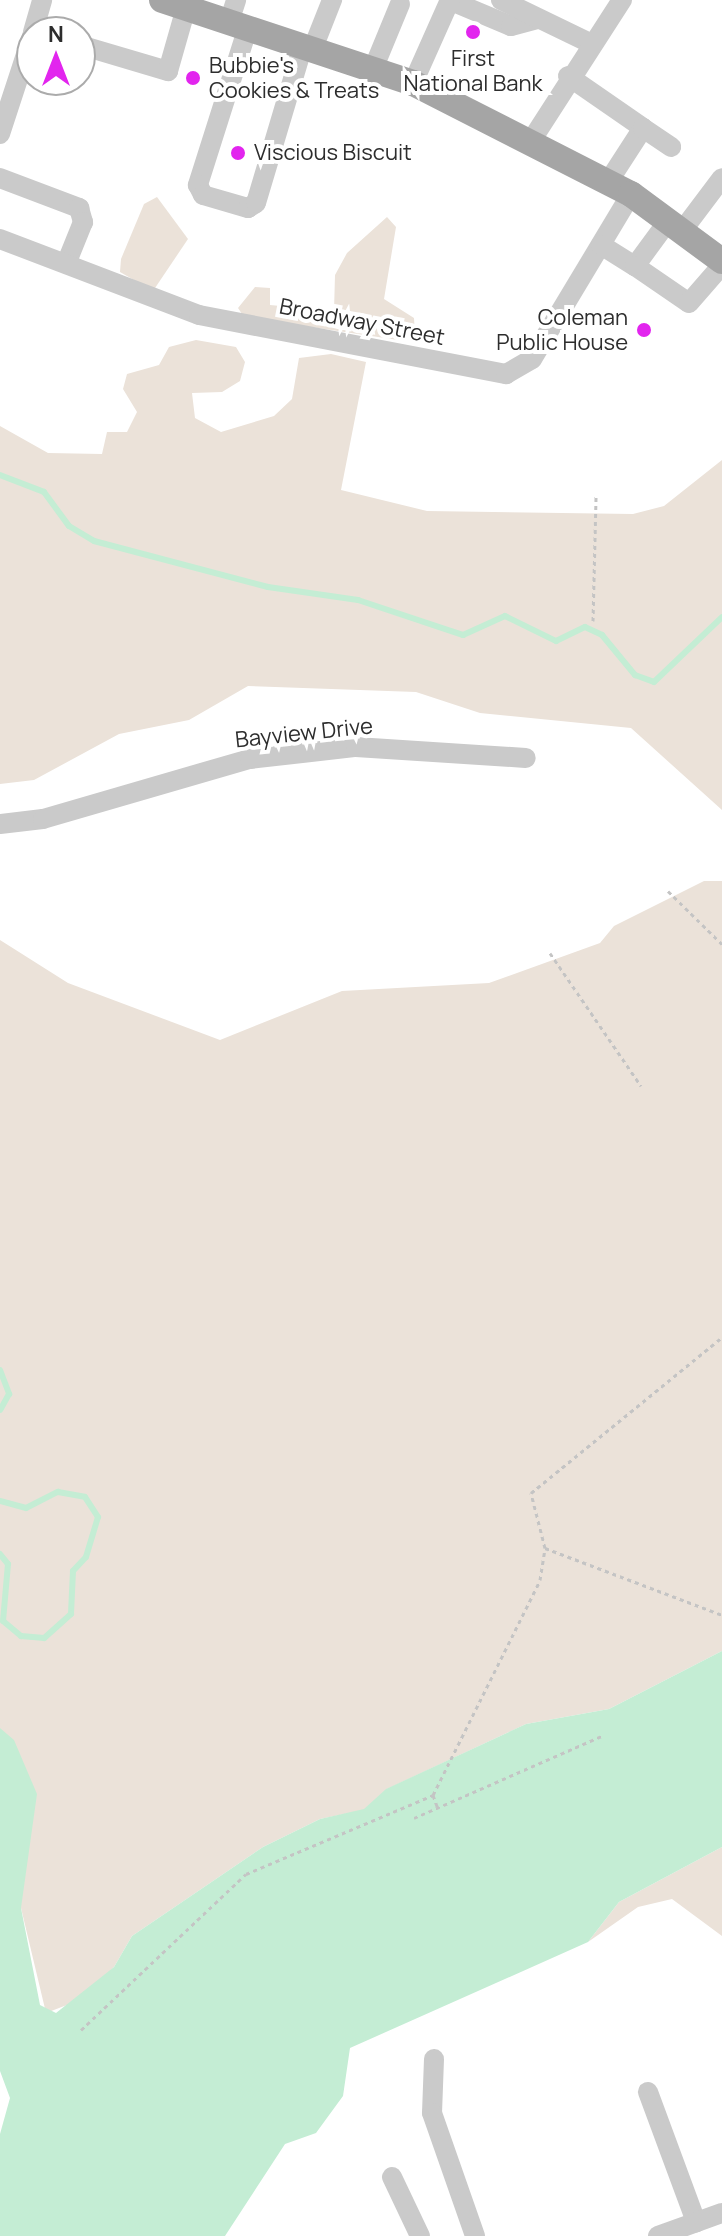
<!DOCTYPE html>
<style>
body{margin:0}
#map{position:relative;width:722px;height:2236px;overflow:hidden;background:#fff;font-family:Manrope,sans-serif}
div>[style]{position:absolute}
.green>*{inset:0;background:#ebe2d9}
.water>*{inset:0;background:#c4edd4}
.stream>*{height:6px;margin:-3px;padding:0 3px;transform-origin:3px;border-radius:3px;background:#c4edd4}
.path>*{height:3px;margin-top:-1.5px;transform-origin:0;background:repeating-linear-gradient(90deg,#c4c4c4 0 4px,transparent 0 8px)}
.minor>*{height:20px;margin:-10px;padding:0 10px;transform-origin:10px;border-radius:10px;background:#cacaca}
.major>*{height:26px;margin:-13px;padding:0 13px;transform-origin:13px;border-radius:13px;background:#a5a5a5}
.dots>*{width:22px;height:22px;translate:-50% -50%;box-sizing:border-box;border:4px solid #fff;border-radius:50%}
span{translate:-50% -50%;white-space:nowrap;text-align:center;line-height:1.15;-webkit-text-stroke:8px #fff;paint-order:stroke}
.poi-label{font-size:22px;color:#2d2d2d}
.left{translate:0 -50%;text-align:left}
.right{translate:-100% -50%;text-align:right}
.street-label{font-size:22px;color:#2d2d2d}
.north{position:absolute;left:16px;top:16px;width:80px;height:80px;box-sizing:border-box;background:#fff;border:2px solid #ababab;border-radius:50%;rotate:0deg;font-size:22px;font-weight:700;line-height:32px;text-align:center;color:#2d2d2d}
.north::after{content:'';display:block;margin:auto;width:28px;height:36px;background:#e225ee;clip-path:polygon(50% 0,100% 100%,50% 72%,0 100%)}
</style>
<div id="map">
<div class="green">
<div style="clip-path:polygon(157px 197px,188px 239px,153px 291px,120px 272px,121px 259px,144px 204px)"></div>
<div style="clip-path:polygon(387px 217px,396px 227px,384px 299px,414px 318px,415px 336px,405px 341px,244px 317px,238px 308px,255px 287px,270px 288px,270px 305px,334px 311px,335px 275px,347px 253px)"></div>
<div style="clip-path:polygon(196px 340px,236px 347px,245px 362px,240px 381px,222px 392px,192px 393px,195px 418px,221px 432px,274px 416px,292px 399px,299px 358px,331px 354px,366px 362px,341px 490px,427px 511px,633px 514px,664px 506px,722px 460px,722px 810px,631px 728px,480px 713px,416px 692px,248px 686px,189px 720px,119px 734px,34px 780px,0 784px,0 426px,48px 453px,102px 454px,107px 432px,127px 432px,137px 412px,123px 389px,127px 374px,159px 365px,169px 347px)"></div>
<div style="clip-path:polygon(704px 881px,722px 881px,722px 1651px,609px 1709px,526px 1724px,387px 1789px,364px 1810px,320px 1819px,263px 1847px,132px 1936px,114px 1967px,80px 2000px,46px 2013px,21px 1908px,0 1908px,0 940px,68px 983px,220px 1040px,342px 991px,489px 983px,600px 943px,614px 926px)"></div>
<div style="clip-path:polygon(722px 1847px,722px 1936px,672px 1899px,638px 1907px,588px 1942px,619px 1902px)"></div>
</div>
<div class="water">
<div style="clip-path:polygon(722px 1651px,722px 1847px,619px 1902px,588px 1942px,350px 2048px,343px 2096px,316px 2133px,285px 2144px,225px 2236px,0 2236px,0 2134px,10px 2098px,0 2071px,0 1728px,14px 1740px,37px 1794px,21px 1908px,40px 2005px,56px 2013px,114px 1967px,132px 1936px,263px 1847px,320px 1819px,364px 1809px,386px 1789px,526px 1724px,609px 1709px)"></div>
</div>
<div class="stream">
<div style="left:0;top:475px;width:47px;rotate:21.1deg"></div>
<div style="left:44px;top:492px;width:42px;rotate:53.7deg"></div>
<div style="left:69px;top:526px;width:29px;rotate:31deg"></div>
<div style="left:94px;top:541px;width:180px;rotate:14.8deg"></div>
<div style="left:268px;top:587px;width:91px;rotate:8.2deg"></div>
<div style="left:358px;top:600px;width:111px;rotate:18.4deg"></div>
<div style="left:463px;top:635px;width:46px;rotate:-24.3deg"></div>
<div style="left:505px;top:616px;width:57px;rotate:26.1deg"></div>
<div style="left:556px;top:641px;width:32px;rotate:-26deg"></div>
<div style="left:585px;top:627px;width:19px;rotate:25deg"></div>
<div style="left:602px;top:635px;width:52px;rotate:50.5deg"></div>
<div style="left:635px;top:675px;width:20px;rotate:20deg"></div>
<div style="left:654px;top:682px;width:94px;rotate:-43.7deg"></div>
<div style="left:0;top:1370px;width:26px;rotate:69deg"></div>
<div style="left:9px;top:1394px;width:18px;rotate:119deg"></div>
<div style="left:0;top:1501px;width:27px;rotate:15deg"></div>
<div style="left:26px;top:1508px;width:36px;rotate:-27deg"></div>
<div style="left:58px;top:1492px;width:27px;rotate:10deg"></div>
<div style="left:85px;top:1497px;width:24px;rotate:57deg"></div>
<div style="left:98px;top:1517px;width:42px;rotate:106.7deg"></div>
<div style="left:86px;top:1557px;width:19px;rotate:133deg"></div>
<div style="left:73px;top:1571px;width:43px;rotate:92.7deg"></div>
<div style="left:71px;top:1614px;width:36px;rotate:138deg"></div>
<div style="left:44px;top:1638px;width:23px;rotate:-175deg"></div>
<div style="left:21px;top:1636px;width:23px;rotate:-140deg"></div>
<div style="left:3px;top:1621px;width:57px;rotate:-85deg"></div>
<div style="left:8px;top:1564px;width:13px;rotate:-129deg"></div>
</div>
<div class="path">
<div style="left:593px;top:621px;width:126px;rotate:-88.6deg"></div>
<div style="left:668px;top:891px;width:76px;rotate:44.5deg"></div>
<div style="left:550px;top:953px;width:161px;rotate:55.6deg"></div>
<div style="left:545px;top:1548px;width:189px;rotate:20.7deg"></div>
<div style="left:433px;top:1795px;width:15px;rotate:70deg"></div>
<div style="left:414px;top:1818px;width:207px;rotate:-23.6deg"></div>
<div style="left:81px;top:2030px;width:227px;rotate:-43.4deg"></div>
<div style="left:246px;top:1874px;width:203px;rotate:-22.9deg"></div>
<div style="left:433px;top:1795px;width:240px;rotate:-63.5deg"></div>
<div style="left:540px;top:1580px;width:32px;rotate:-81deg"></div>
<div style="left:545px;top:1548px;width:57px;rotate:-104.3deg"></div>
<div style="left:531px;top:1493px;width:247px;rotate:-39.2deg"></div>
</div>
<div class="minor">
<div style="left:449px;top:0;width:67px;rotate:22.8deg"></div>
<div style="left:511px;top:26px;width:28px;rotate:-15deg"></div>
<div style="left:501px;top:0;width:101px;rotate:25.8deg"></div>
<div style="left:229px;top:22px;width:23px;rotate:-72deg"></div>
<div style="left:248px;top:27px;width:166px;rotate:107.6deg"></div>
<div style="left:198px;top:185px;width:11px;rotate:63deg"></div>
<div style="left:203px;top:195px;width:47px;rotate:16.1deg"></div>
<div style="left:248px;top:208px;width:9px;rotate:-32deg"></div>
<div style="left:256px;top:203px;width:165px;rotate:-73.4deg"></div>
<div style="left:33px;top:32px;width:33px;rotate:-74deg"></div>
<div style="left:80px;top:45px;width:92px;rotate:16.5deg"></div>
<div style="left:168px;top:71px;width:66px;rotate:-74.1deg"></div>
<div style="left:313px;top:48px;width:52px;rotate:-68.4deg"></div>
<div style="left:374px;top:67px;width:68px;rotate:-67.6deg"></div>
<div style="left:568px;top:76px;width:91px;rotate:34.7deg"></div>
<div style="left:643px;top:128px;width:64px;rotate:122.9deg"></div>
<div style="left:413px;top:83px;width:91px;rotate:-66deg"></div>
<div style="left:643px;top:128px;width:34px;rotate:34deg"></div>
<div style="left:0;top:134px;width:103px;rotate:-71.9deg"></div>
<div style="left:531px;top:141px;width:168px;rotate:-57.2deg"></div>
<div style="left:0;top:178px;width:85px;rotate:20.8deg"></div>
<div style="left:79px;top:208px;width:15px;rotate:74deg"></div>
<div style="left:83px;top:222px;width:45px;rotate:112deg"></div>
<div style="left:682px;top:231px;width:66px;rotate:-53deg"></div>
<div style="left:0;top:239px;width:213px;rotate:20.9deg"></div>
<div style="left:199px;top:315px;width:313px;rotate:10.9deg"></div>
<div style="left:506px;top:374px;width:30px;rotate:-30deg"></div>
<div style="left:532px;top:359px;width:192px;rotate:-59deg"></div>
<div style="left:601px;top:245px;width:40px;rotate:32deg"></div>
<div style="left:635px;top:266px;width:56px;rotate:-53.7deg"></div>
<div style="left:635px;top:266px;width:65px;rotate:34.4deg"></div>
<div style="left:689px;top:303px;width:50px;rotate:-49deg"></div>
<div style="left:0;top:824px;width:43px;rotate:-6.6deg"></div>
<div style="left:43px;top:819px;width:216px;rotate:-16.2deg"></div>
<div style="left:250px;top:759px;width:107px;rotate:-6.5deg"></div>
<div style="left:356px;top:747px;width:170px;rotate:3.7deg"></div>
<div style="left:434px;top:2059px;width:54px;rotate:92.1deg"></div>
<div style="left:432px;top:2113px;width:130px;rotate:70.7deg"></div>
<div style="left:648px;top:2092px;width:139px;rotate:69.7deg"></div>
<div style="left:392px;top:2177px;width:65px;rotate:64.6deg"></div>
<div style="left:658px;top:2236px;width:68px;rotate:-19.8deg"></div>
</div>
<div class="major">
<div style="left:162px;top:0;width:264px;rotate:18.3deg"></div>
<div style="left:413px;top:83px;width:245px;rotate:27deg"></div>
<div style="left:631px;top:194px;width:113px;rotate:36.4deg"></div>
</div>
<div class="dots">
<div style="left:473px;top:32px;background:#e225ee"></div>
<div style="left:193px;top:78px;background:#e225ee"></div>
<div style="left:238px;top:153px;background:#e225ee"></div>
<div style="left:644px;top:330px;background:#e225ee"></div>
</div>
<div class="poi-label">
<span style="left:473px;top:71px">First<br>National Bank</span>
<span class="left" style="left:209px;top:78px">Bubbie's<br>Cookies &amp; Treats</span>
<span class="left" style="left:254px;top:153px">Viscious Biscuit</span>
<span class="right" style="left:628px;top:330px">Coleman<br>Public House</span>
</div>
<div class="street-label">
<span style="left:362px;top:322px;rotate:11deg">Broadway Street</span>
<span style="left:304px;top:733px;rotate:-6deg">Bayview Drive</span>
</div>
<div class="north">N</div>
</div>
